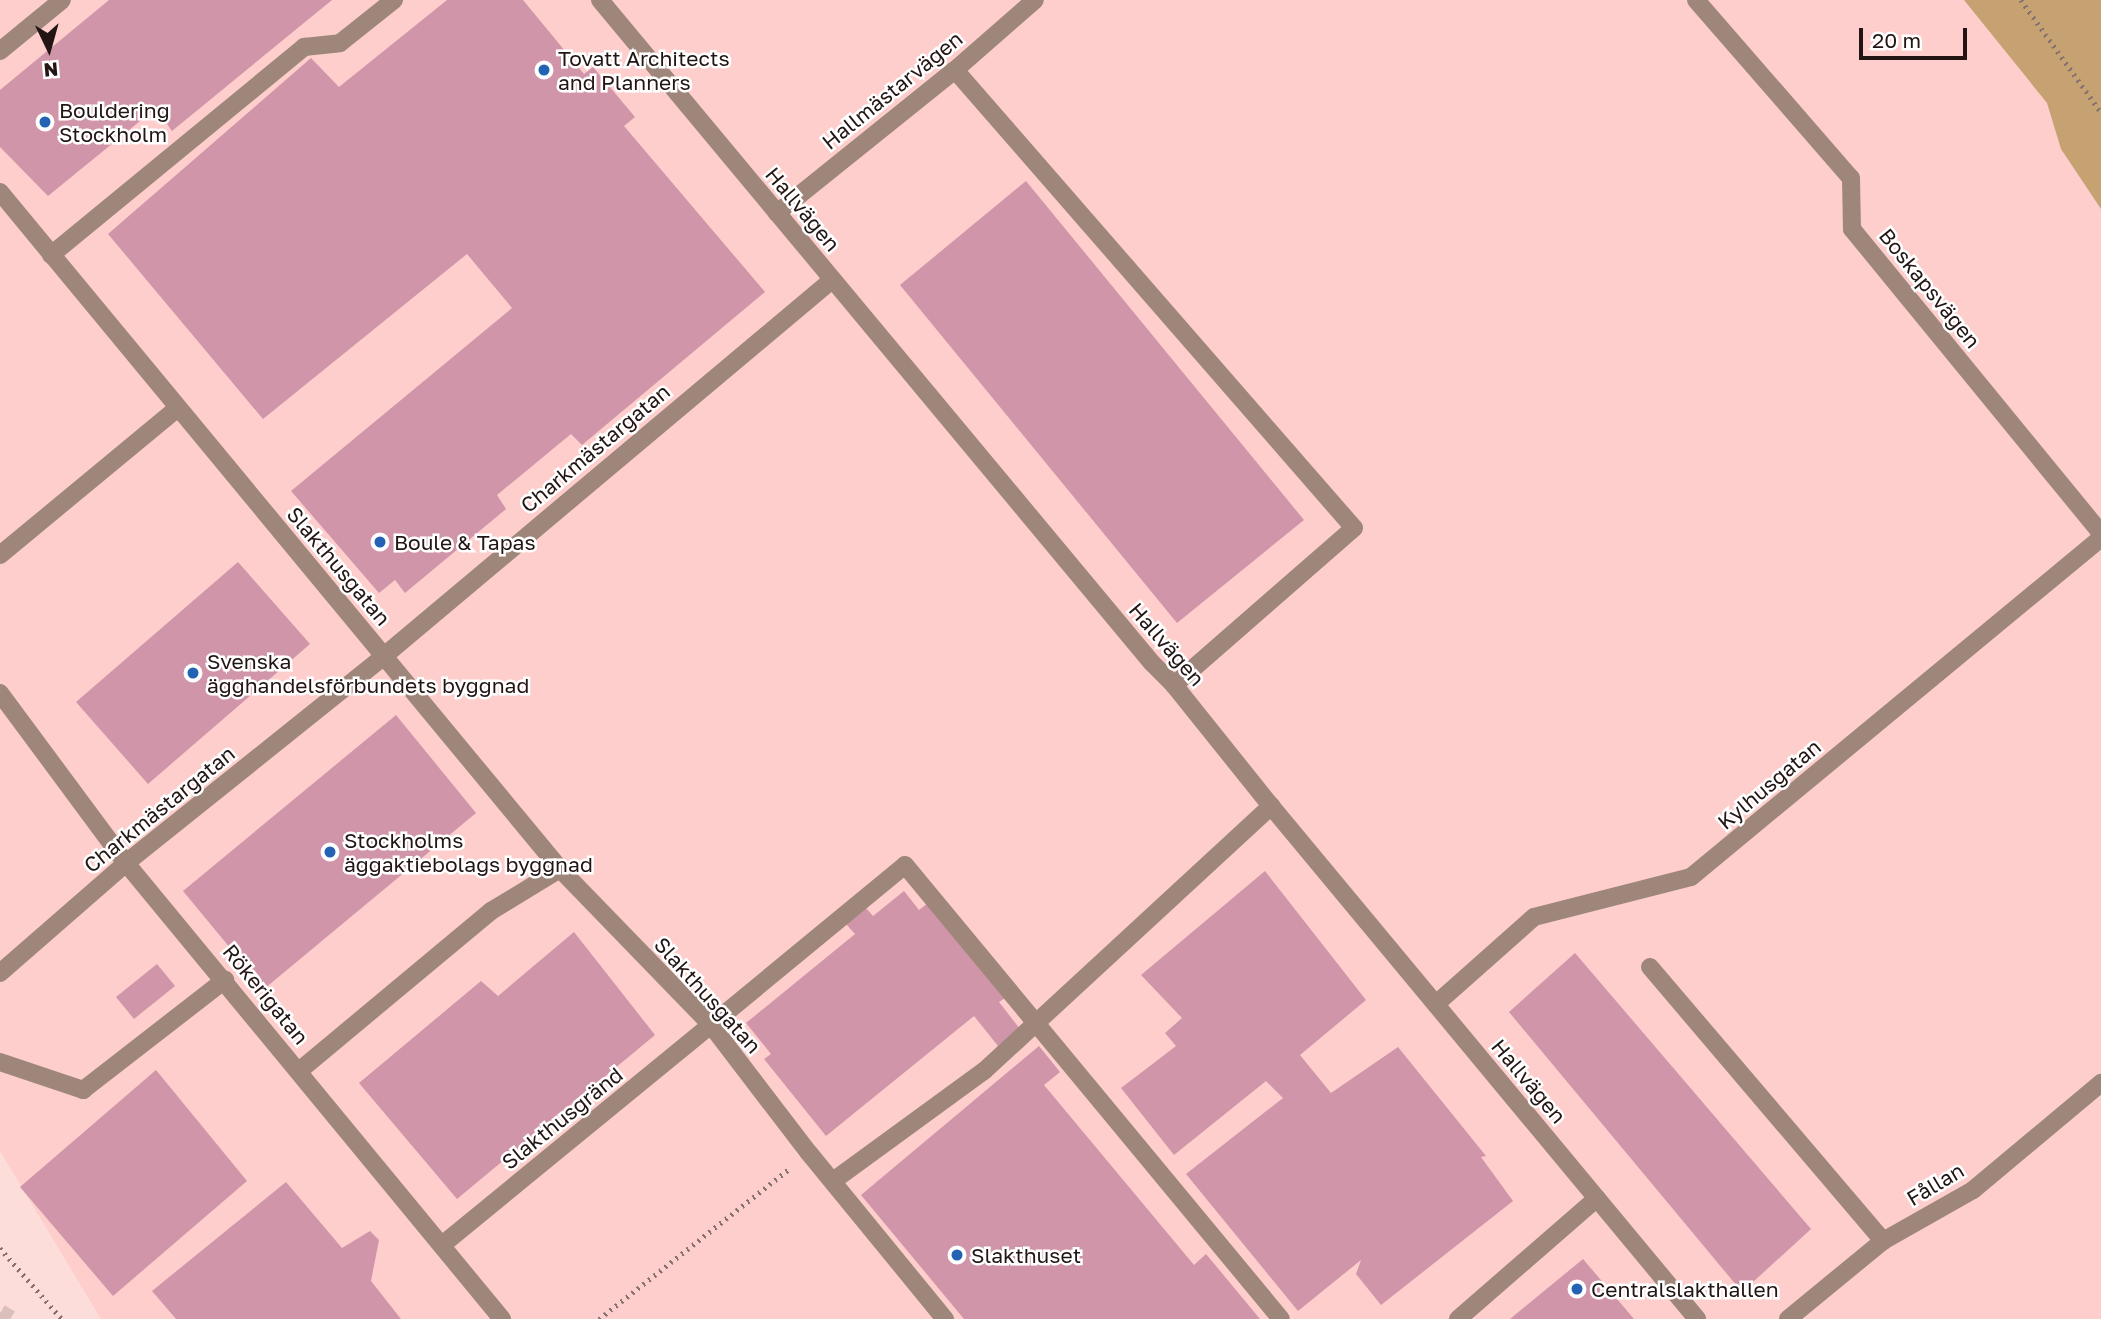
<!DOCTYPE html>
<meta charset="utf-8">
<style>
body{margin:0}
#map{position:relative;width:2101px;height:1319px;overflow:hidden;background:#fcddda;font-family:"Golos Text",sans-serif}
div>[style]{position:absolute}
.built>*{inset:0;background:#fdcecb}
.forest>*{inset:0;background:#c6a273}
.building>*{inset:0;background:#d195a9}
.secondary-tunnel>*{height:18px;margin-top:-9px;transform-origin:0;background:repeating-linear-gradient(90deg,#dbbfbc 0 18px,transparent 0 27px)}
.path>*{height:4.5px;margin-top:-2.25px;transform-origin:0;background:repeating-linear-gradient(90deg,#877170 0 2px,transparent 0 7px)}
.service>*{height:18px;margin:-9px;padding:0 9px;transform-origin:9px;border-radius:9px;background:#9e867a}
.minor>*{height:18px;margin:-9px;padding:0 9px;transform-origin:9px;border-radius:9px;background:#9e867a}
.dots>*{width:19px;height:19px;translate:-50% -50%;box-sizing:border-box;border:4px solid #fff;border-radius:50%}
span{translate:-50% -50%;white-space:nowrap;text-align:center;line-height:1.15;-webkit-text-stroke:5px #fff;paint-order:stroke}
.poi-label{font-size:21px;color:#221514}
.left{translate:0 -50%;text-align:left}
.street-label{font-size:21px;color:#221514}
.north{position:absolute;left:14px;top:14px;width:70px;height:70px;-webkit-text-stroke:5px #fff;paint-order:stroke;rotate:175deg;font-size:19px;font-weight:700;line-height:28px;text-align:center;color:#221514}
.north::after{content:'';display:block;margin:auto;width:24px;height:32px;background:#221514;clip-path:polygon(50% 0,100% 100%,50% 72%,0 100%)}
.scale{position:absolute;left:1859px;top:28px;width:108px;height:32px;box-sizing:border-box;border:4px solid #221514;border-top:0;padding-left:9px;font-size:21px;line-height:24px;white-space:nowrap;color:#221514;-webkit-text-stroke:5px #fff;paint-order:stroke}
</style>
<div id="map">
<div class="built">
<div style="clip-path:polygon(0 0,1970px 0,2058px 106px,2101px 180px,2101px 1319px,101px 1319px,0 1151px)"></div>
</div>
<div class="forest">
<div style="clip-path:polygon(1964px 0,2101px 0,2101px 209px,2061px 149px,2047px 103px)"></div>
</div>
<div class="building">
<div style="clip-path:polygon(109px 0,332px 0,172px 131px,156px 108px,48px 196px,0 147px,0 90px)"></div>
<div style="clip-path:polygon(447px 0,523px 0,584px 74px,593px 67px,635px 117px,624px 126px,765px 292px,582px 445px,571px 434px,497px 495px,506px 509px,405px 593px,395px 580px,379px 593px,291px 491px,512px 308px,467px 254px,263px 419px,108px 234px,311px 58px,339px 87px)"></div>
<div style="clip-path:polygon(1026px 181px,1304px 520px,1177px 623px,900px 285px)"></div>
<div style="clip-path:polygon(238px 562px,310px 644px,148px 784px,76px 702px)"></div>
<div style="clip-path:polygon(396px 715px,476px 813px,264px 989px,183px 891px)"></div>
<div style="clip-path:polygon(1265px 871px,1366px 1000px,1300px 1055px,1331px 1093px,1398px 1047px,1486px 1156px,1481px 1157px,1513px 1201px,1381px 1305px,1356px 1274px,1361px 1260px,1298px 1311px,1186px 1174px,1283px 1098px,1266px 1081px,1174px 1155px,1121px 1088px,1176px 1046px,1165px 1033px,1182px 1018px,1141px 975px)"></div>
<div style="clip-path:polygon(904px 891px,919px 910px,928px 903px,1005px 998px,999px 1002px,1020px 1029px,998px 1046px,974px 1016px,826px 1136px,764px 1059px,771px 1054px,746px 1023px,855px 934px,846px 924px,866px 908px,873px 916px)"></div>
<div style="clip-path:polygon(574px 932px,655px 1035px,457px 1199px,359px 1083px,481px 981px,498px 996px)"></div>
<div style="clip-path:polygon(1575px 953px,1811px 1229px,1742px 1292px,1509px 1012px)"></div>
<div style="clip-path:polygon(157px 964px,175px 986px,134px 1019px,116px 997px)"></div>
<div style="clip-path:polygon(1039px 1046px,1060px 1072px,1044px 1085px,1194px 1265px,1206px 1254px,1260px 1319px,964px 1319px,861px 1195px)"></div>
<div style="clip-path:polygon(156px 1070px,247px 1181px,113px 1296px,20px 1187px)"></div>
<div style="clip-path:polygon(286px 1182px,342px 1248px,370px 1231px,379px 1240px,371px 1281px,401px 1319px,176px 1319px,152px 1291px)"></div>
<div style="clip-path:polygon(1583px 1259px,1634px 1319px,1510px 1319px)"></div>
</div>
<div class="secondary-tunnel">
<div style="left:0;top:1313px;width:12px;rotate:31deg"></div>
</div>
<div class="path">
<div style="left:2021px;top:0;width:138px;rotate:54.5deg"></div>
<div style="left:0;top:1248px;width:94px;rotate:48.9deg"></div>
<div style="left:599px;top:1319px;width:242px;rotate:-38.3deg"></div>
</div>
<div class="service">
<div style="left:955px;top:70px;width:607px;rotate:48.94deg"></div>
<div style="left:1354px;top:528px;width:239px;rotate:138.9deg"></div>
<div style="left:51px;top:255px;width:328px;rotate:-39.4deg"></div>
<div style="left:304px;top:47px;width:36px;rotate:-6deg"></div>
<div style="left:340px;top:43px;width:69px;rotate:-38.5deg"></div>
<div style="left:0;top:555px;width:231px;rotate:-39.6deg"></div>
<div style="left:1650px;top:967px;width:360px;rotate:49.6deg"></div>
<div style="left:711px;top:1025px;width:251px;rotate:-39.5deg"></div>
<div style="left:905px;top:865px;width:589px;rotate:50.37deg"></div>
<div style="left:0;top:1062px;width:88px;rotate:18.6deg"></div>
<div style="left:83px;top:1090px;width:180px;rotate:-37.8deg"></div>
<div style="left:299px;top:1071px;width:250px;rotate:-39.8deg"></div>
<div style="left:491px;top:911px;width:81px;rotate:-31.3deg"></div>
<div style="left:833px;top:1181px;width:187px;rotate:-36.1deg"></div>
<div style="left:984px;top:1071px;width:391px;rotate:-42.7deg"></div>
</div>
<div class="minor">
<div style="left:600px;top:0;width:863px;rotate:50.22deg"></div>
<div style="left:1152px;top:663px;width:31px;rotate:45deg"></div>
<div style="left:1174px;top:685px;width:155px;rotate:51.3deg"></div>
<div style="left:1271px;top:806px;width:667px;rotate:50.29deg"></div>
<div style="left:1696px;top:0;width:236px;rotate:49deg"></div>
<div style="left:1851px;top:178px;width:51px;rotate:88.9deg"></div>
<div style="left:1852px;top:229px;width:393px;rotate:50.7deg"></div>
<div style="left:0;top:51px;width:80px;rotate:-39.4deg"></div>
<div style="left:0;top:192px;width:879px;rotate:50.4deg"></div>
<div style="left:560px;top:869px;width:217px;rotate:45.9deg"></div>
<div style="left:711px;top:1025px;width:161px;rotate:52.6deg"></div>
<div style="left:809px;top:1153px;width:215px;rotate:50.7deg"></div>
<div style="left:777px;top:213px;width:228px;rotate:-38.8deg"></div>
<div style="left:955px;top:70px;width:106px;rotate:-41.2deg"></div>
<div style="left:0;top:693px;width:212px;rotate:53.5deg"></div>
<div style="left:126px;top:863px;width:591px;rotate:50.49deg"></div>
<div style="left:0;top:973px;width:167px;rotate:-41.1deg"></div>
<div style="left:126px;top:863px;width:331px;rotate:-38.7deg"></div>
<div style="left:384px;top:656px;width:585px;rotate:-40.01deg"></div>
<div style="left:1436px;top:1004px;width:131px;rotate:-41.6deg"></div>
<div style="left:1534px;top:917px;width:162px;rotate:-14.3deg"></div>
<div style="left:1691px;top:877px;width:532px;rotate:-39.58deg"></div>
<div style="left:442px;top:1245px;width:348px;rotate:-39.3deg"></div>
<div style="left:1458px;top:1319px;width:184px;rotate:-41deg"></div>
<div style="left:1788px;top:1319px;width:123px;rotate:-39.4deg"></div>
<div style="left:1883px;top:1241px;width:103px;rotate:-29.5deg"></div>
<div style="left:1973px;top:1190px;width:167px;rotate:-39.9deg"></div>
</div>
<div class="dots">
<div style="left:544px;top:70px;background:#2463b4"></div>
<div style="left:45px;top:122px;background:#2463b4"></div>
<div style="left:380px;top:542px;background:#2463b4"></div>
<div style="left:193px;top:673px;background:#2463b4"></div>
<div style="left:330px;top:852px;background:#2463b4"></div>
<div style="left:957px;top:1255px;background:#2463b4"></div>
<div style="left:1577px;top:1289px;background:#2463b4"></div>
</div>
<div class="poi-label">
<span class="left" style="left:558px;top:70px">Tovatt Architects<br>and Planners</span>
<span class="left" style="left:59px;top:122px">Bouldering<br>Stockholm</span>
<span class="left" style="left:394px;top:542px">Boule &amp; Tapas</span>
<span class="left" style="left:207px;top:673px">Svenska<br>ägghandelsförbundets byggnad</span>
<span class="left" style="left:344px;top:852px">Stockholms<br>äggaktiebolags byggnad</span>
<span class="left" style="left:971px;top:1255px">Slakthuset</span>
<span class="left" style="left:1591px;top:1289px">Centralslakthallen</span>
</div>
<div class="street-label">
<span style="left:892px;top:90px;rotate:-39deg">Hallmästarvägen</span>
<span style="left:803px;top:209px;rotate:50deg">Hallvägen</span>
<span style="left:1930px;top:288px;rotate:51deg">Boskapsvägen</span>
<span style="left:595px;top:448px;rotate:-40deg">Charkmästargatan</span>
<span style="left:339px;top:566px;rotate:50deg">Slakthusgatan</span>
<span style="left:1167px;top:644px;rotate:49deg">Hallvägen</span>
<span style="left:1769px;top:784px;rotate:-40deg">Kylhusgatan</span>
<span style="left:159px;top:809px;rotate:-39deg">Charkmästargatan</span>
<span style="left:266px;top:994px;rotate:51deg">Rökerigatan</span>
<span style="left:708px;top:995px;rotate:48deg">Slakthusgatan</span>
<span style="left:1529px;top:1081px;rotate:50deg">Hallvägen</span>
<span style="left:562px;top:1118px;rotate:-39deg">Slakthusgränd</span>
<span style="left:1935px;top:1184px;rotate:-31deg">Fållan</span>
</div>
<div class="north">N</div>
<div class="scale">20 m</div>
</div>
